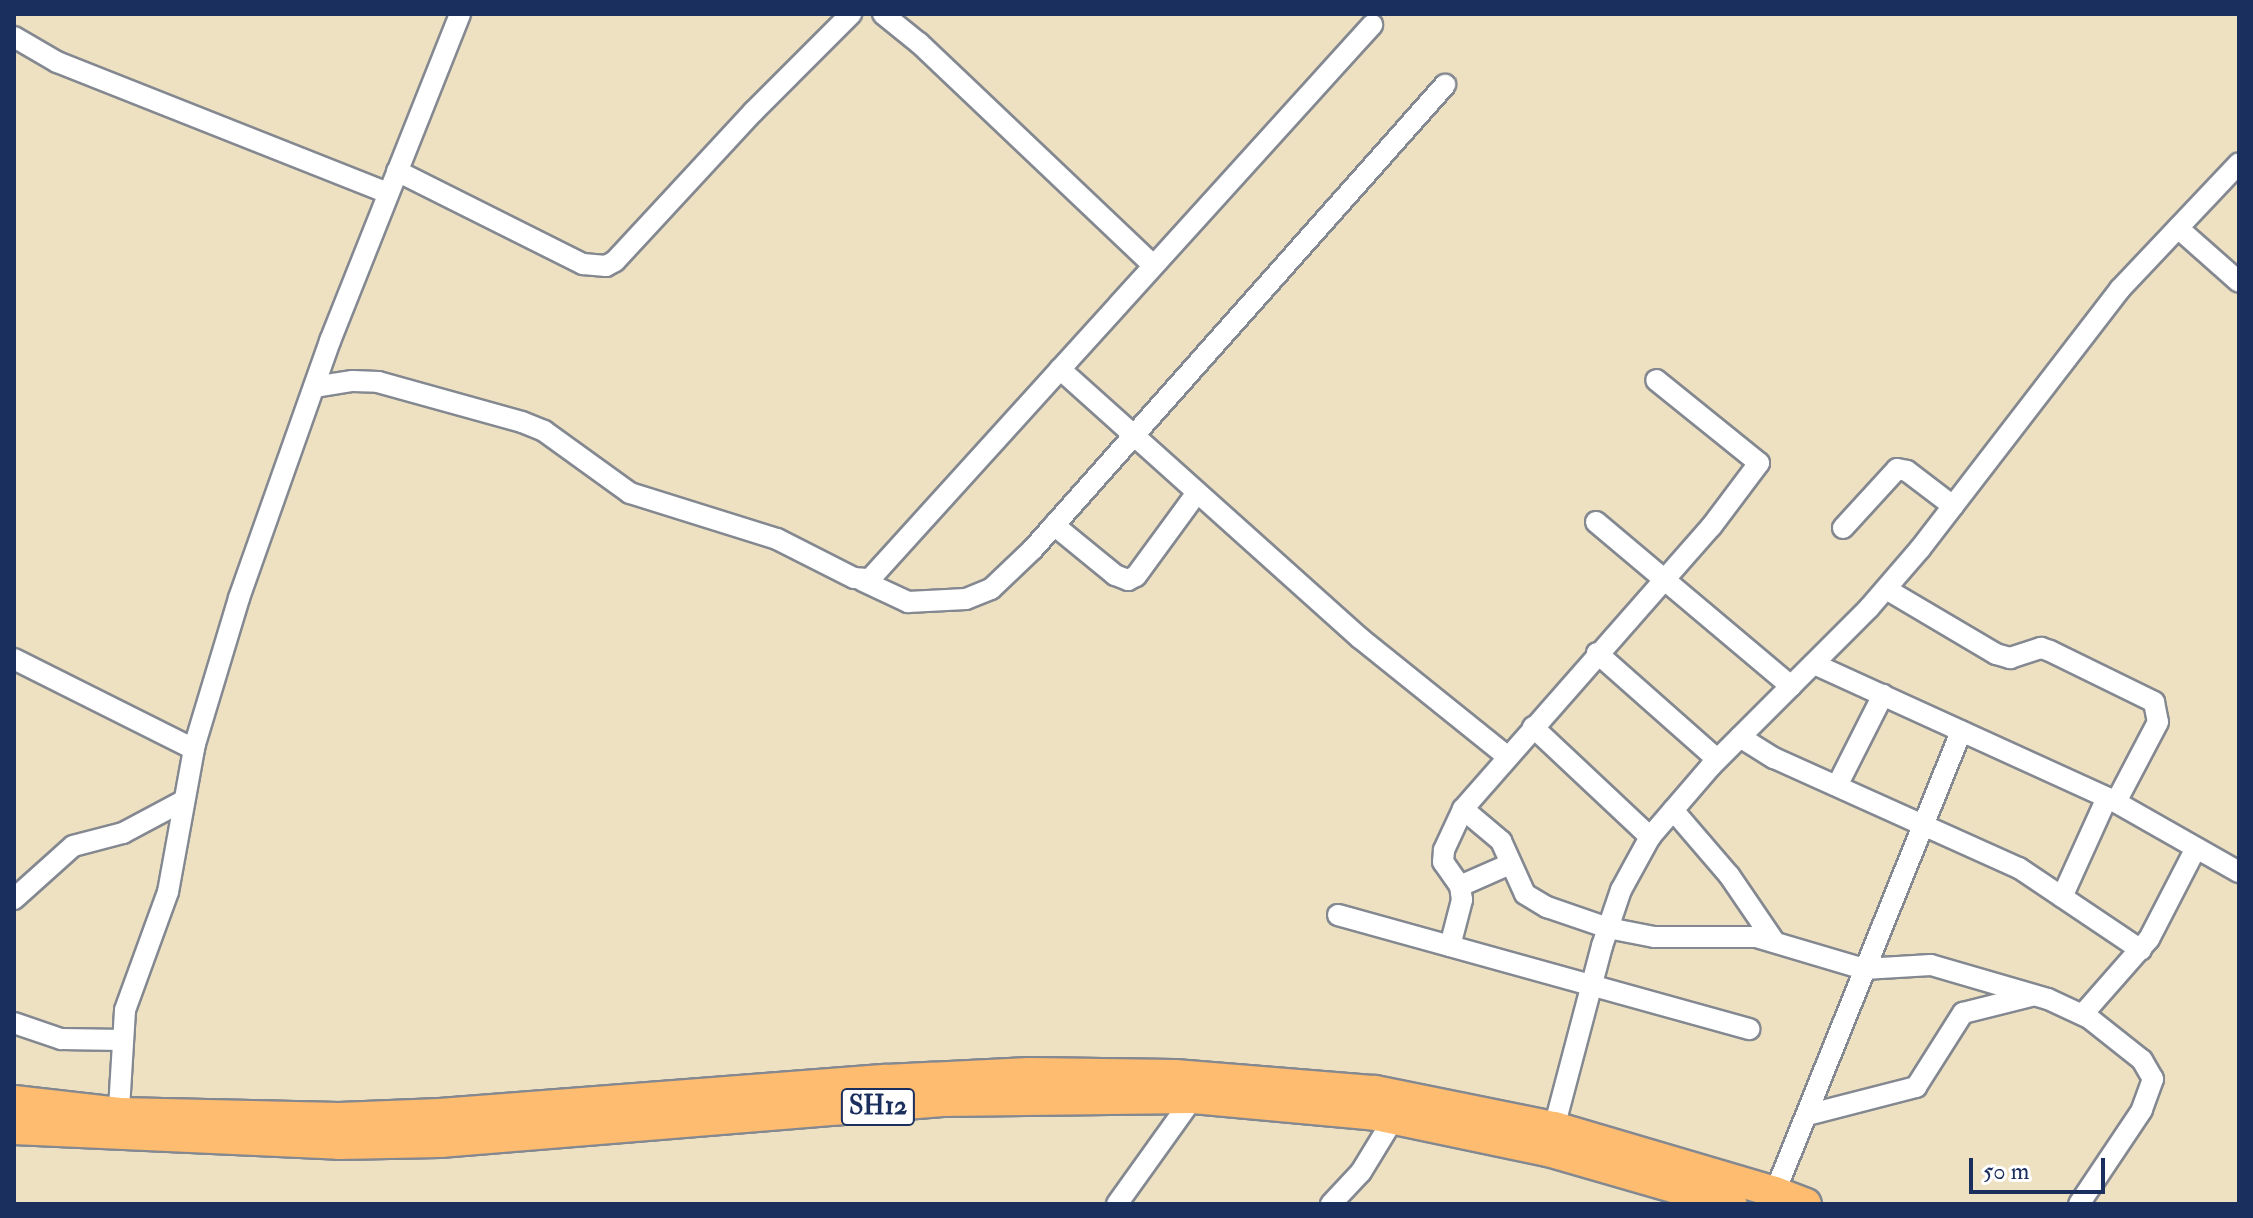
<!DOCTYPE html>
<style>
body{margin:0}
#map{position:relative;width:2253px;height:1218px;overflow:hidden;background:#eee1c2;font-family:"IM FELL Double Pica",serif}
div>[style]{position:absolute}
.roads{filter:drop-shadow(2px 0 #848890) drop-shadow(-2px 0 #848890) drop-shadow(0 2px #848890) drop-shadow(0 -2px #848890)}
.street>*{height:20px;margin:-10px;padding:0 10px;transform-origin:10px;border-radius:10px;background:#fff}
.primary>*{height:30px;margin:-15px;padding:0 15px;transform-origin:15px;border-radius:15px;background:#febc70}
span{translate:-50% -50%;white-space:nowrap;text-align:center;line-height:1.15;-webkit-text-stroke:7px #fff;paint-order:stroke}
.shield-label span{padding:2px 6px;background:#fff;border:2px solid;border-radius:6px;-webkit-text-stroke-width:0}
.shield-label{font-size:26px;color:#1b2f5e;font-weight:700}
.frame{position:absolute;inset:0;border:16px solid #1b2f5e;pointer-events:none}
.scale{position:absolute;left:1969px;top:1158px;width:136px;height:36px;box-sizing:border-box;border:4px solid #1b2f5e;border-top:0;padding-left:10px;font-size:24px;line-height:28px;white-space:nowrap;color:#1b2f5e;-webkit-text-stroke:6px #fff;paint-order:stroke}
</style>
<div id="map">
<div class="roads">
<div class="street">
<div style="left:883px;top:14px;width:46px;rotate:38.9deg"></div>
<div style="left:919px;top:43px;width:323px;rotate:43.5deg"></div>
<div style="left:14px;top:37px;width:50px;rotate:30.2deg"></div>
<div style="left:57px;top:62px;width:356px;rotate:21.6deg"></div>
<div style="left:397px;top:171px;width:208px;rotate:26.6deg"></div>
<div style="left:583px;top:264px;width:23px;rotate:5deg"></div>
<div style="left:606px;top:266px;width:10px;rotate:-29deg"></div>
<div style="left:615px;top:261px;width:203px;rotate:-47.2deg"></div>
<div style="left:753px;top:112px;width:139px;rotate:-45deg"></div>
<div style="left:2178px;top:228px;width:81px;rotate:41.5deg"></div>
<div style="left:1060px;top:369px;width:403px;rotate:41.9deg"></div>
<div style="left:1360px;top:638px;width:189px;rotate:38.8deg"></div>
<div style="left:314px;top:387px;width:39px;rotate:-9deg"></div>
<div style="left:353px;top:381px;width:25px;rotate:2deg"></div>
<div style="left:378px;top:382px;width:149px;rotate:15.5deg"></div>
<div style="left:522px;top:422px;width:24px;rotate:22deg"></div>
<div style="left:544px;top:431px;width:106px;rotate:35.8deg"></div>
<div style="left:630px;top:493px;width:154px;rotate:17.4deg"></div>
<div style="left:777px;top:539px;width:86px;rotate:26.9deg"></div>
<div style="left:854px;top:578px;width:16px;rotate:4deg"></div>
<div style="left:870px;top:579px;width:748px;rotate:-47.82deg"></div>
<div style="left:1596px;top:522px;width:255px;rotate:40.1deg"></div>
<div style="left:1054px;top:525px;width:79px;rotate:39.3deg"></div>
<div style="left:1115px;top:575px;width:14px;rotate:21deg"></div>
<div style="left:1128px;top:580px;width:9px;rotate:-27deg"></div>
<div style="left:1136px;top:576px;width:102px;rotate:-53.8deg"></div>
<div style="left:1843px;top:528px;width:80px;rotate:-47.5deg"></div>
<div style="left:1897px;top:469px;width:10px;rotate:11deg"></div>
<div style="left:1907px;top:471px;width:58px;rotate:37.3deg"></div>
<div style="left:863px;top:581px;width:50px;rotate:25deg"></div>
<div style="left:908px;top:602px;width:58px;rotate:-3deg"></div>
<div style="left:966px;top:599px;width:27px;rotate:-22deg"></div>
<div style="left:991px;top:589px;width:58px;rotate:-43.6deg"></div>
<div style="left:1033px;top:549px;width:621px;rotate:-48.4deg"></div>
<div style="left:1886px;top:589px;width:128px;rotate:30.6deg"></div>
<div style="left:1996px;top:654px;width:15px;rotate:16deg"></div>
<div style="left:2010px;top:658px;width:33px;rotate:-18deg"></div>
<div style="left:2041px;top:648px;width:9px;rotate:18deg"></div>
<div style="left:2050px;top:651px;width:116px;rotate:26.1deg"></div>
<div style="left:2154px;top:702px;width:20px;rotate:79deg"></div>
<div style="left:2158px;top:722px;width:90px;rotate:117.7deg"></div>
<div style="left:1597px;top:653px;width:160px;rotate:41.5deg"></div>
<div style="left:14px;top:659px;width:201px;rotate:26.6deg"></div>
<div style="left:1814px;top:664px;width:328px;rotate:24.5deg"></div>
<div style="left:2112px;top:800px;width:146px;rotate:29.6deg"></div>
<div style="left:1533px;top:727px;width:161px;rotate:43.2deg"></div>
<div style="left:1740px;top:737px;width:40px;rotate:32deg"></div>
<div style="left:1774px;top:758px;width:269px;rotate:24.2deg"></div>
<div style="left:2019px;top:868px;width:147px;rotate:33.9deg"></div>
<div style="left:1838px;top:784px;width:100px;rotate:-63.2deg"></div>
<div style="left:1463px;top:809px;width:50px;rotate:40.1deg"></div>
<div style="left:1501px;top:841px;width:58px;rotate:65.6deg"></div>
<div style="left:1525px;top:894px;width:26px;rotate:31deg"></div>
<div style="left:1547px;top:907px;width:65px;rotate:19deg"></div>
<div style="left:1608px;top:928px;width:47px;rotate:11.1deg"></div>
<div style="left:1654px;top:937px;width:102px"></div>
<div style="left:1756px;top:937px;width:113px;rotate:16.5deg"></div>
<div style="left:1864px;top:969px;width:67px;rotate:-3.4deg"></div>
<div style="left:1931px;top:965px;width:122px;rotate:16.2deg"></div>
<div style="left:2048px;top:999px;width:45px;rotate:24.9deg"></div>
<div style="left:2089px;top:1018px;width:68px;rotate:38.4deg"></div>
<div style="left:2142px;top:1060px;width:22px;rotate:60deg"></div>
<div style="left:2153px;top:1079px;width:33px;rotate:110deg"></div>
<div style="left:2142px;top:1110px;width:113px;rotate:123.8deg"></div>
<div style="left:1673px;top:810px;width:86px;rotate:49.3deg"></div>
<div style="left:1729px;top:875px;width:80px;rotate:55.7deg"></div>
<div style="left:1460px;top:886px;width:55px;rotate:-23.7deg"></div>
<div style="left:2062px;top:897px;width:109px;rotate:-65.6deg"></div>
<div style="left:14px;top:899px;width:79px;rotate:-41.9deg"></div>
<div style="left:73px;top:846px;width:52px;rotate:-14.6deg"></div>
<div style="left:123px;top:833px;width:68px;rotate:-28.1deg"></div>
<div style="left:1338px;top:915px;width:427px;rotate:15.5deg"></div>
<div style="left:1450px;top:946px;width:48px;rotate:-75.4deg"></div>
<div style="left:1462px;top:900px;width:14px;rotate:-98deg"></div>
<div style="left:1460px;top:886px;width:29px;rotate:-125deg"></div>
<div style="left:1443px;top:862px;width:12px;rotate:-85deg"></div>
<div style="left:1444px;top:850px;width:45px;rotate:-65.1deg"></div>
<div style="left:1463px;top:809px;width:376px;rotate:-48.7deg"></div>
<div style="left:1711px;top:527px;width:80px;rotate:-53.1deg"></div>
<div style="left:1759px;top:463px;width:132px;rotate:-141.1deg"></div>
<div style="left:2083px;top:1014px;width:100px;rotate:-48.7deg"></div>
<div style="left:2149px;top:939px;width:102px;rotate:-62.7deg"></div>
<div style="left:14px;top:1023px;width:50px;rotate:18.8deg"></div>
<div style="left:61px;top:1039px;width:62px;rotate:0.9deg"></div>
<div style="left:1807px;top:1115px;width:113px;rotate:-14.4deg"></div>
<div style="left:1916px;top:1087px;width:88px;rotate:-57.6deg"></div>
<div style="left:1963px;top:1013px;width:70px;rotate:-14deg"></div>
<div style="left:118px;top:1125px;width:115px;rotate:-86.5deg"></div>
<div style="left:125px;top:1010px;width:126px;rotate:-70deg"></div>
<div style="left:168px;top:892px;width:150px;rotate:-79.7deg"></div>
<div style="left:195px;top:744px;width:152px;rotate:-73.2deg"></div>
<div style="left:239px;top:598px;width:273px;rotate:-70.5deg"></div>
<div style="left:330px;top:341px;width:352px;rotate:-68.3deg"></div>
<div style="left:1551px;top:1139px;width:200px;rotate:-75.2deg"></div>
<div style="left:1602px;top:946px;width:59px;rotate:-71.3deg"></div>
<div style="left:1621px;top:890px;width:60px;rotate:-61.3deg"></div>
<div style="left:1650px;top:837px;width:94px;rotate:-49.3deg"></div>
<div style="left:1711px;top:766px;width:223px;rotate:-45deg"></div>
<div style="left:1869px;top:608px;width:78px;rotate:-49.2deg"></div>
<div style="left:1920px;top:549px;width:328px;rotate:-52.4deg"></div>
<div style="left:2120px;top:289px;width:173px;rotate:-46.6deg"></div>
<div style="left:1775px;top:1192px;width:497px;rotate:-68deg"></div>
<div style="left:1117px;top:1204px;width:130px;rotate:-54.4deg"></div>
<div style="left:1331px;top:1204px;width:44px;rotate:-46.8deg"></div>
<div style="left:1361px;top:1172px;width:63px;rotate:-58.6deg"></div>
</div>
<div class="primary">
<div style="left:14px;top:1101px;width:106px;rotate:6.5deg"></div>
<div style="left:119px;top:1113px;width:220px;rotate:1.3deg"></div>
<div style="left:339px;top:1118px;width:101px;rotate:-2.3deg"></div>
<div style="left:440px;top:1114px;width:447px;rotate:-4.4deg"></div>
<div style="left:886px;top:1080px;width:143px;rotate:-2.8deg"></div>
<div style="left:1029px;top:1073px;width:146px;rotate:0.8deg"></div>
<div style="left:1175px;top:1075px;width:201px;rotate:4.6deg"></div>
<div style="left:1375px;top:1091px;width:183px;rotate:11.4deg"></div>
<div style="left:1554px;top:1127px;width:230px;rotate:16.4deg"></div>
<div style="left:1775px;top:1192px;width:33px;rotate:21deg"></div>
<div style="left:14px;top:1129px;width:325px;rotate:2.6deg"></div>
<div style="left:339px;top:1144px;width:101px;rotate:-1.1deg"></div>
<div style="left:440px;top:1142px;width:504px;rotate:-4.67deg"></div>
<div style="left:942px;top:1101px;width:251px;rotate:-0.7deg"></div>
<div style="left:1193px;top:1098px;width:183px;rotate:5.3deg"></div>
<div style="left:1375px;top:1115px;width:177px;rotate:11.8deg"></div>
<div style="left:1548px;top:1151px;width:191px;rotate:16.1deg"></div>
</div>
</div>
<div class="shield-label">
<span style="left:878px;top:1107px">SH12</span>
</div>
<div class="frame"></div>
<div class="scale">50 m</div>
</div>
